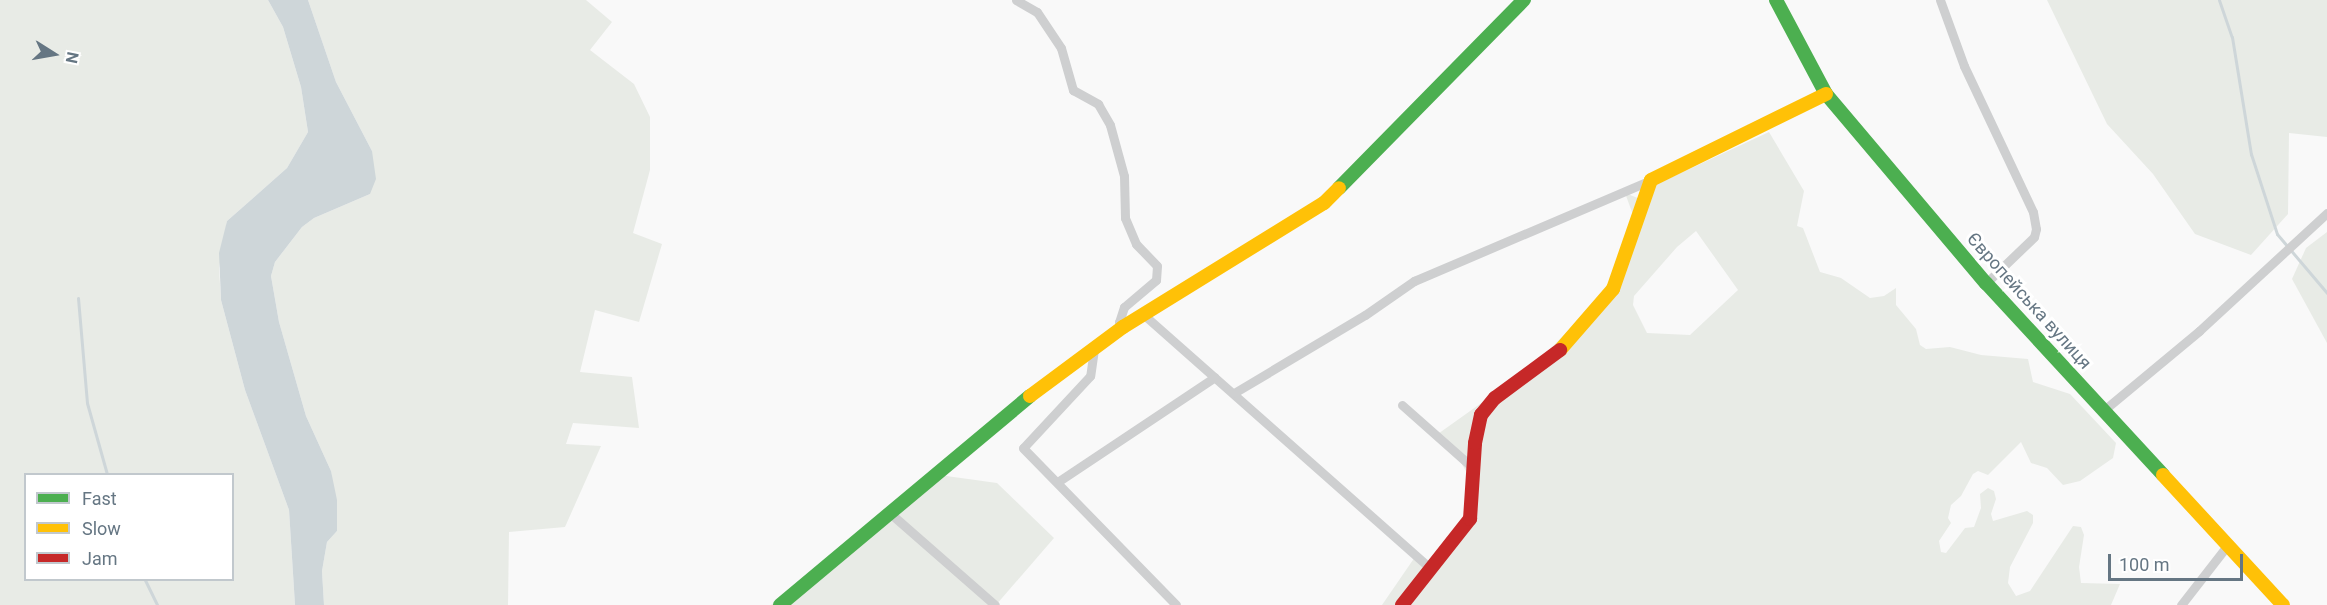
<!DOCTYPE html>
<meta charset="utf-8">
<style>
body{margin:0}
#map{position:relative;width:2327px;height:605px;overflow:hidden;background:#f9f9f9;font-family:Roboto,sans-serif}
div>[style]{position:absolute}
.green>*{inset:0;background:#e8ebe6}
.water>*{inset:0;background:#ced6d9}
.stream>*{height:3px;margin:-1.5px;padding:0 1.5px;transform-origin:1.5px;border-radius:1.5px;background:#ced6d9}
.street>*{height:9px;margin:-4.5px;padding:0 4.5px;transform-origin:4.5px;border-radius:4.5px;background:#cecfd0}
.fast>*{height:14px;margin:-7px;padding:0 7px;transform-origin:7px;border-radius:7px;background:#4caf50}
.slow>*{height:14px;margin:-7px;padding:0 7px;transform-origin:7px;border-radius:7px;background:#ffc107}
.jam>*{height:14px;margin:-7px;padding:0 7px;transform-origin:7px;border-radius:7px;background:#c62828}
span{translate:-50% -50%;white-space:nowrap;text-align:center;line-height:1.15;-webkit-text-stroke:6px #fff;paint-order:stroke}
.street-label{font-size:18px;color:#657683}
.legend{position:absolute;left:24px;top:473px;width:210px;height:108px;box-sizing:border-box;background:#fff;border:2px solid #c1c8cd;margin:0;padding:8px 10px;list-style:none;font-size:18px;color:#657683}
.legend li{display:flex;align-items:center;gap:12px;height:30px}
.legend b{width:30px;border:2px solid #c1c8cd}
.north{position:absolute;left:24px;top:24px;width:60px;height:60px;-webkit-text-stroke:4px #fff;paint-order:stroke;rotate:101deg;font-size:16px;font-weight:700;line-height:24px;text-align:center;color:#657683}
.north::after{content:'';display:block;margin:auto;width:21px;height:27px;background:#657683;clip-path:polygon(50% 0,100% 100%,50% 72%,0 100%)}
.scale{position:absolute;left:2108px;top:554px;width:135px;height:27px;box-sizing:border-box;border:3px solid #657683;border-top:0;padding-left:8px;font-size:18px;line-height:21px;white-space:nowrap;color:#657683;-webkit-text-stroke:4px #fff;paint-order:stroke}
</style>
<div id="map">
<div class="green">
<div style="clip-path:polygon(evenodd,0 0,268px 0,283px 27px,301px 87px,308px 132px,287px 168px,227px 221px,219px 268px,221px 300px,245px 390px,289px 510px,295px 605px,0 605px,0 0,26px 474px,232px 474px,232px 580px,26px 580px,26px 474px)"></div>
<div style="clip-path:polygon(308px 0,586px 0,612px 22px,590px 50px,634px 84px,650px 117px,650px 170px,633px 233px,662px 244px,639px 322px,595px 310px,580px 372px,632px 377px,639px 428px,573px 423px,566px 444px,601px 446px,565px 527px,509px 532px,508px 605px,324px 605px,322px 571px,327px 542px,337px 531px,331px 471px,306px 416px,279px 322px,271px 276px,275px 262px,302px 227px,314px 218px,370px 194px,372px 151px,336px 82px)"></div>
<div style="clip-path:polygon(2047px 0,2327px 0,2327px 137px,2289px 133px,2288px 214px,2251px 255px,2195px 234px,2153px 174px,2107px 124px)"></div>
<div style="clip-path:polygon(evenodd,1769px 132px,1804px 191px,1797px 226px,1803px 228px,1820px 272px,1841px 278px,1870px 298px,1884px 296px,1896px 288px,1896px 305px,1916px 329px,1920px 345px,1926px 349px,1950px 347px,1981px 355px,2028px 359px,2033px 382px,2070px 394px,2116px 443px,2113px 458px,2080px 481px,2063px 485px,2047px 468px,2031px 463px,2021px 442px,1988px 475px,1978px 471px,1973px 474px,1961px 496px,1951px 505px,1948px 518px,1951px 523px,1939px 541px,1941px 552px,1946px 553px,1965px 528px,1974px 527px,1981px 508px,1980px 494px,1988px 488px,1994px 491px,1996px 499px,1991px 514px,1993px 521px,2027px 511px,2033px 515px,2033px 523px,2010px 567px,2008px 583px,2016px 596px,2030px 591px,2073px 526px,2081px 527px,2084px 535px,2079px 567px,2081px 583px,2120px 584px,2111px 605px,1382px 605px,1417px 554px,1429px 563px,1475px 510px,1476px 488px,1460px 461px,1435px 436px,1532px 367px,1619px 280px,1636px 223px,1625px 193px,1648px 202px,1655px 185px,1769px 132px,1696px 231px,1738px 290px,1690px 335px,1647px 333px,1633px 305px,1634px 296px,1677px 247px,1696px 231px)"></div>
<div style="clip-path:polygon(2327px 232px,2327px 343px,2292px 279px,2306px 248px)"></div>
<div style="clip-path:polygon(932px 474px,997px 483px,1054px 538px,996px 605px,771px 605px)"></div>
</div>
<div class="water">
<div style="clip-path:polygon(268px 0,308px 0,336px 82px,372px 151px,376px 179px,370px 194px,314px 218px,302px 227px,275px 262px,271px 276px,279px 322px,306px 416px,331px 471px,337px 500px,337px 531px,327px 542px,322px 571px,324px 605px,295px 605px,289px 510px,245px 390px,221px 300px,219px 253px,227px 221px,287px 168px,308px 132px,301px 87px,283px 27px)"></div>
</div>
<div class="stream">
<div style="left:2219px;top:0;width:39px;rotate:71deg"></div>
<div style="left:2232px;top:37px;width:119px;rotate:80.8deg"></div>
<div style="left:2251px;top:154px;width:84px;rotate:72deg"></div>
<div style="left:2277px;top:234px;width:77px;rotate:49.7deg"></div>
<div style="left:78px;top:298px;width:105px;rotate:85.1deg"></div>
<div style="left:87px;top:403px;width:74px;rotate:74.3deg"></div>
<div style="left:145px;top:580px;width:28px;rotate:64deg"></div>
</div>
<div class="street">
<div style="left:1016px;top:0;width:24px;rotate:30deg"></div>
<div style="left:1037px;top:12px;width:43px;rotate:56.3deg"></div>
<div style="left:1061px;top:48px;width:44px;rotate:74.1deg"></div>
<div style="left:1073px;top:90px;width:29px;rotate:29deg"></div>
<div style="left:1098px;top:104px;width:24px;rotate:60deg"></div>
<div style="left:1110px;top:125px;width:53px;rotate:74.6deg"></div>
<div style="left:1124px;top:176px;width:42px;rotate:88.6deg"></div>
<div style="left:1125px;top:218px;width:28px;rotate:67deg"></div>
<div style="left:1136px;top:244px;width:30px;rotate:46deg"></div>
<div style="left:1157px;top:266px;width:14px;rotate:94deg"></div>
<div style="left:1156px;top:280px;width:42px;rotate:139.8deg"></div>
<div style="left:1124px;top:307px;width:16px;rotate:108deg"></div>
<div style="left:1119px;top:322px;width:6px;rotate:51deg"></div>
<div style="left:1940px;top:0;width:70px;rotate:70deg"></div>
<div style="left:1964px;top:66px;width:161px;rotate:64.7deg"></div>
<div style="left:2033px;top:212px;width:17px;rotate:80deg"></div>
<div style="left:2036px;top:229px;width:8px;rotate:104deg"></div>
<div style="left:2034px;top:237px;width:66px;rotate:136.2deg"></div>
<div style="left:1144px;top:315px;width:382px;rotate:41.5deg"></div>
<div style="left:1094px;top:349px;width:27px;rotate:98deg"></div>
<div style="left:1090px;top:376px;width:98px;rotate:132.9deg"></div>
<div style="left:1023px;top:448px;width:219px;rotate:45.7deg"></div>
<div style="left:1234px;top:393px;width:152px;rotate:-30.8deg"></div>
<div style="left:1365px;top:315px;width:60px;rotate:-34.8deg"></div>
<div style="left:1414px;top:281px;width:258px;rotate:-23.1deg"></div>
<div style="left:1402px;top:405px;width:94px;rotate:41.5deg"></div>
<div style="left:2104px;top:410px;width:124px;rotate:-39.7deg"></div>
<div style="left:2199px;top:331px;width:174px;rotate:-42.7deg"></div>
<div style="left:1059px;top:481px;width:187px;rotate:-33.7deg"></div>
<div style="left:891px;top:514px;width:138px;rotate:41.2deg"></div>
<div style="left:2181px;top:605px;width:75px;rotate:-52.1deg"></div>
</div>
<div class="fast">
<div style="left:1776px;top:0;width:106px;rotate:62deg"></div>
<div style="left:1826px;top:94px;width:248px;rotate:49.8deg"></div>
<div style="left:1986px;top:283px;width:261px;rotate:47.3deg"></div>
<div style="left:1339px;top:188px;width:264px;rotate:-45.5deg"></div>
<div style="left:780px;top:605px;width:326px;rotate:-39.9deg"></div>
</div>
<div class="slow">
<div style="left:1560px;top:350px;width:81px;rotate:-49deg"></div>
<div style="left:1613px;top:289px;width:115px;rotate:-70.8deg"></div>
<div style="left:1651px;top:180px;width:195px;rotate:-26.2deg"></div>
<div style="left:1030px;top:396px;width:116px;rotate:-36.6deg"></div>
<div style="left:1123px;top:327px;width:236px;rotate:-31.7deg"></div>
<div style="left:1324px;top:203px;width:21px;rotate:-45deg"></div>
<div style="left:2163px;top:475px;width:177px;rotate:47.3deg"></div>
</div>
<div class="jam">
<div style="left:1402px;top:605px;width:110px;rotate:-51.7deg"></div>
<div style="left:1470px;top:519px;width:76px;rotate:-86.2deg"></div>
<div style="left:1475px;top:443px;width:29px;rotate:-78deg"></div>
<div style="left:1481px;top:415px;width:22px;rotate:-51deg"></div>
<div style="left:1495px;top:398px;width:81px;rotate:-36.4deg"></div>
</div>
<div class="street-label">
<span style="left:2029px;top:301px;rotate:48deg">Європейська вулиця</span>
</div>
<ul class="legend">
<li><b style="height:8px;background:#4caf50"></b>Fast</li>
<li><b style="height:8px;background:#ffc107"></b>Slow</li>
<li><b style="height:8px;background:#c62828"></b>Jam</li>
</ul>
<div class="north">N</div>
<div class="scale">100 m</div>
</div>
